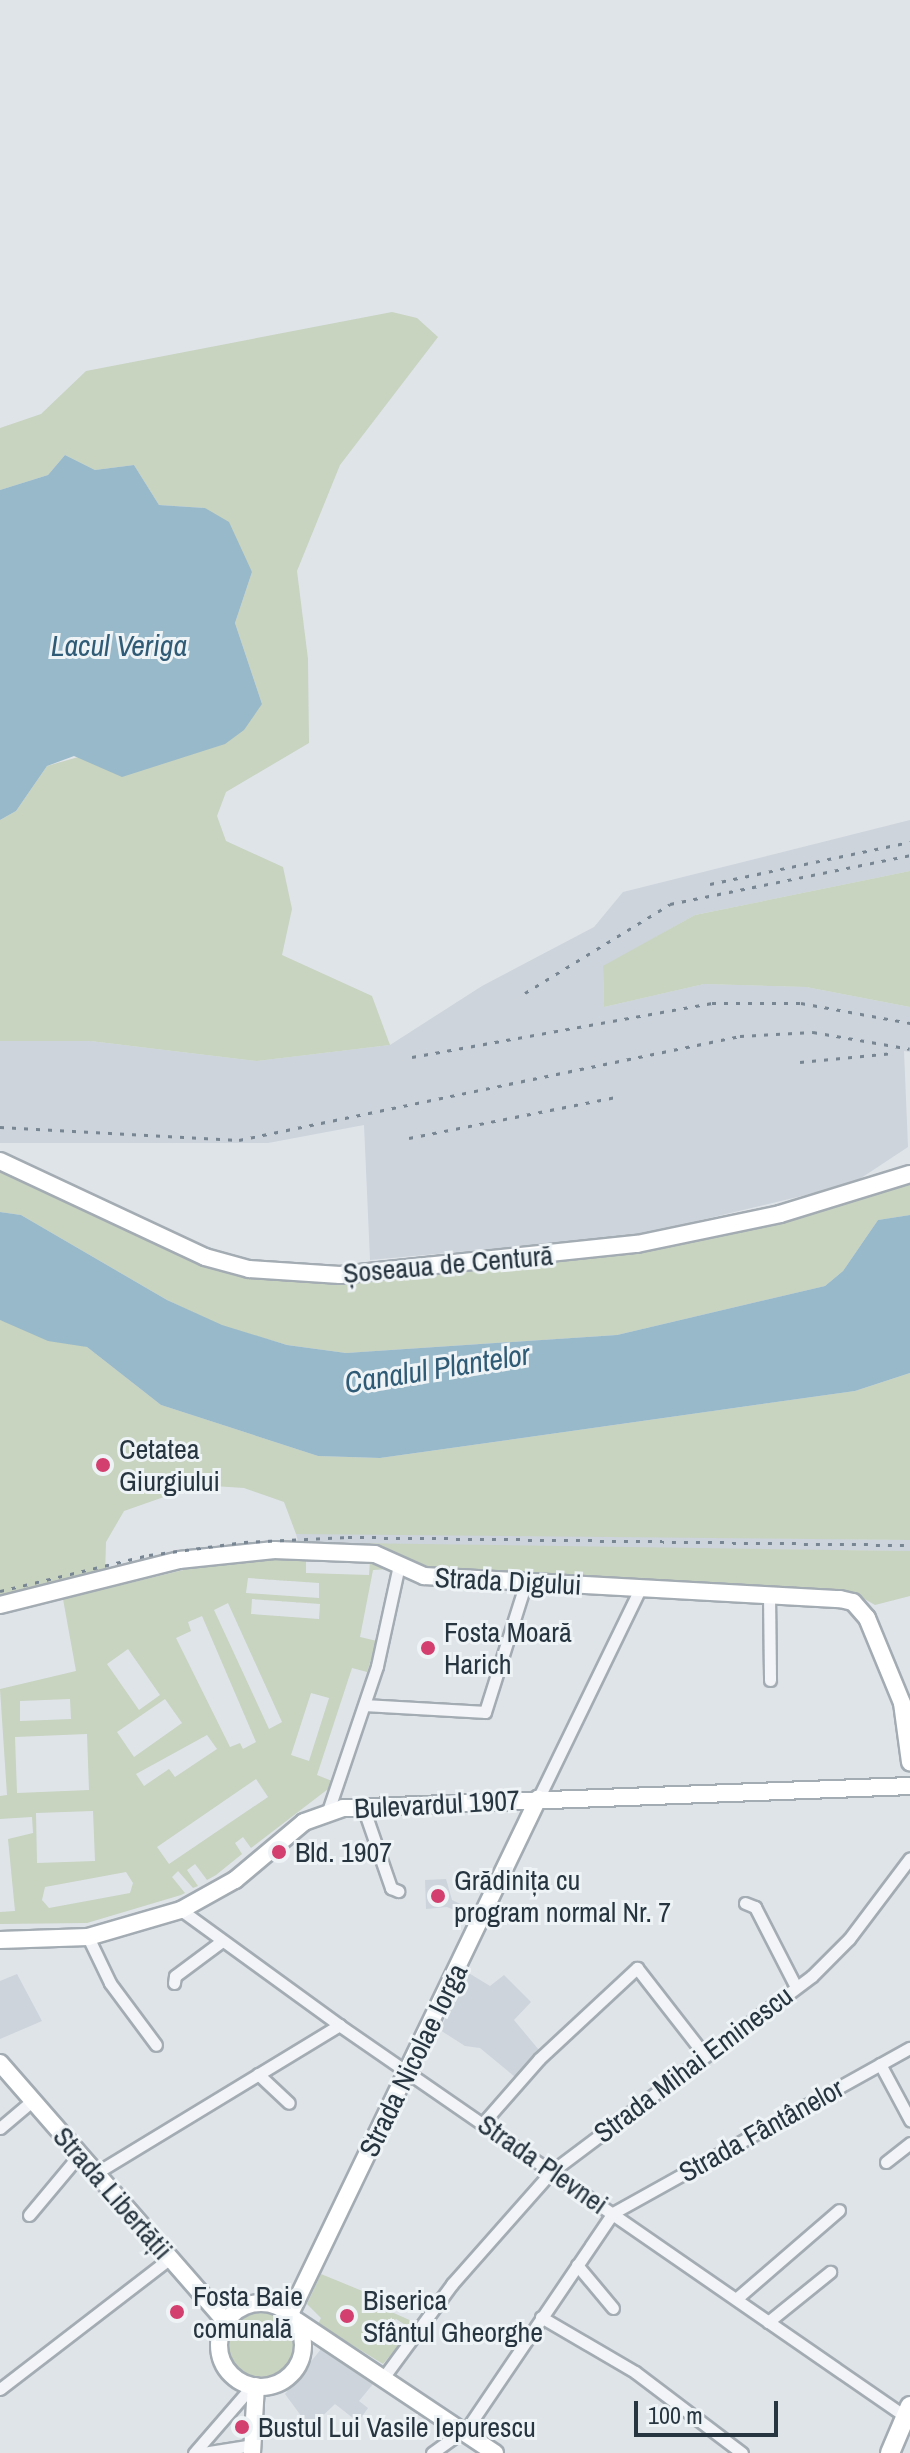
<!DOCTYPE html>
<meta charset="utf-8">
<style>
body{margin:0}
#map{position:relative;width:910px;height:2453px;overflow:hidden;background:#dfe4e9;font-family:"Archivo Narrow",sans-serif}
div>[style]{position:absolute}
.built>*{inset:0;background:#cdd4db}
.green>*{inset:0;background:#c8d3c0}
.round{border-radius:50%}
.water>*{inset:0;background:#98b9ca}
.roads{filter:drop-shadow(2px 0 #a4acb3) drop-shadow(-2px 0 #a4acb3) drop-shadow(0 2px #a4acb3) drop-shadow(0 -2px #a4acb3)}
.street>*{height:11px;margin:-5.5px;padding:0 5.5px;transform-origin:5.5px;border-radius:5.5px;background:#f2f4f7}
.secondary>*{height:16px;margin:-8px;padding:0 8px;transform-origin:8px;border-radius:8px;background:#fff}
.secondary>.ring{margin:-8px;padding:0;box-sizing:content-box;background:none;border:16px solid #fff;border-radius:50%}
.primary>*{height:18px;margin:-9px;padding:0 9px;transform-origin:9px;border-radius:9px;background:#fff}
.rail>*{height:3px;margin-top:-1.5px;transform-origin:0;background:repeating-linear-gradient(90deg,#788693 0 4px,transparent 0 12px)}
.dots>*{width:22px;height:22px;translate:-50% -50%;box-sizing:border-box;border:4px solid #eef3f6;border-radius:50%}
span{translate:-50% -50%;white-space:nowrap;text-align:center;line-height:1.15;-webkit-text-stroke:6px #eef3f6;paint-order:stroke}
.street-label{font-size:28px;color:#273540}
.poi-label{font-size:28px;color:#273540}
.left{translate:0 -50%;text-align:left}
.water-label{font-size:30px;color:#305b76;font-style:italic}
.scale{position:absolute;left:634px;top:2401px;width:144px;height:36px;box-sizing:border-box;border:4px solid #273540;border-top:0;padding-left:10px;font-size:24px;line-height:28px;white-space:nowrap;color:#273540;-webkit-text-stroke:6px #eef3f6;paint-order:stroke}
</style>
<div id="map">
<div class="built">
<div style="clip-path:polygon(910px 820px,910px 871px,695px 915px,603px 967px,604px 1007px,704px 984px,806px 987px,910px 1007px,910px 1052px,904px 1051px,908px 1147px,852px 1184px,634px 1236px,370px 1260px,364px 1125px,268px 1143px,0 1143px,0 1041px,90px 1041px,257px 1061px,390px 1045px,482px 986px,594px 927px,623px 892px)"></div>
<div style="clip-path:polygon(348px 1532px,910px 1540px,910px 1551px,299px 1545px,296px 1534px)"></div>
<div style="clip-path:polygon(446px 1879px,452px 1900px,471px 1909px,468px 1916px,447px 1907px,426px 1909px,425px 1880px)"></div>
<div style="clip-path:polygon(467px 1972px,490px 1986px,504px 1975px,531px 2002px,514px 2020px,539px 2050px,515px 2077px,480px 2048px,465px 2046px,440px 2030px)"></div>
<div style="clip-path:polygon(17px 1974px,42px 2021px,0 2039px,0 1981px)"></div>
<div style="clip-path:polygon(321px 2349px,373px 2384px,359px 2401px,368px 2408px,358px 2422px,335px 2404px,310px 2428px,285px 2394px)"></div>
</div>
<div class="green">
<div style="clip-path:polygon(392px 312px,417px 318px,438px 337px,340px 465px,297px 571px,308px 659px,309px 743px,226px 792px,217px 816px,226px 841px,283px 867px,292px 909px,282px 955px,372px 996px,390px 1045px,257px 1061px,90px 1041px,0 1041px,0 820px,16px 811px,47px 766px,262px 704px,235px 623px,252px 572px,205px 508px,159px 505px,134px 465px,95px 470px,65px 455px,48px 475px,0 490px,0 428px,41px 414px,86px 371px)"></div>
<div style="clip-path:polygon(910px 871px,910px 1007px,806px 987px,704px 984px,604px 1007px,603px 966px,695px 915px)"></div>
<div style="clip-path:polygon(0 1171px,17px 1172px,189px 1259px,303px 1280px,788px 1218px,910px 1180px,910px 1215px,878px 1220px,843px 1271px,825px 1286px,617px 1335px,346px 1353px,287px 1345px,222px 1326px,167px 1300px,21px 1215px,0 1212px)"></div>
<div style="clip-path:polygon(0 1320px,87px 1347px,161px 1405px,318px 1456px,380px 1458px,855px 1391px,910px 1373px,910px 1540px,296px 1534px,284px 1502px,244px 1488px,198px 1485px,124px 1511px,106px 1542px,105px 1574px,0 1599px)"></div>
<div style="clip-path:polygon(349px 1543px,910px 1551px,910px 1596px,875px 1605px,854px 1593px,438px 1570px,392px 1553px,299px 1545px)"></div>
<div style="clip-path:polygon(evenodd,306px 1559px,306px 1573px,369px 1575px,370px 1561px,390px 1569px,373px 1570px,360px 1637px,377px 1641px,367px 1672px,352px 1668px,317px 1775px,332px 1781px,328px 1789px,251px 1848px,243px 1837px,235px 1843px,242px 1854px,216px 1875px,207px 1880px,195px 1864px,187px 1870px,198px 1886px,193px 1888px,178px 1871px,172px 1877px,185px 1893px,181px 1895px,87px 1923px,0 1924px,0 1912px,15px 1911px,8px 1839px,33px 1833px,32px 1817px,0 1819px,0 1796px,7px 1795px,0 1689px,76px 1671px,63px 1599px,221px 1561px,306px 1559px,248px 1578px,319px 1583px,319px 1598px,246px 1593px,248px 1578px,306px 1559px,252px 1599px,320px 1604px,319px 1619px,251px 1614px,252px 1599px,306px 1559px,228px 1603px,282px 1722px,269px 1729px,214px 1610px,228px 1603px,306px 1559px,202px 1616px,256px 1742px,243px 1749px,240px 1743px,230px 1747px,176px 1638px,191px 1631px,188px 1622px,202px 1616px,306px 1559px,128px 1649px,160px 1695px,139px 1710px,107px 1664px,128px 1649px,306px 1559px,311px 1693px,329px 1698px,309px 1761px,291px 1755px,311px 1693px,306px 1559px,70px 1699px,71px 1719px,20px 1721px,20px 1701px,70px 1699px,306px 1559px,165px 1699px,182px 1723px,134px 1757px,117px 1732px,165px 1699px,306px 1559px,87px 1734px,89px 1790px,17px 1793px,15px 1737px,87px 1734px,306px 1559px,207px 1735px,217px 1749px,175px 1777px,169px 1769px,144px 1786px,136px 1774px,207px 1735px,306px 1559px,256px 1779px,268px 1797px,169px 1864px,157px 1847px,256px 1779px,306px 1559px,93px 1811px,95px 1861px,37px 1863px,36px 1813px,93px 1811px,306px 1559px,126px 1872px,133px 1883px,130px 1893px,49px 1908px,42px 1900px,45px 1887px,126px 1872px)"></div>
<div style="clip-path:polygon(321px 2274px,377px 2297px,375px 2301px,387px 2310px,414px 2322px,410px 2328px,396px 2319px,389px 2325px,384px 2336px,398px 2346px,383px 2364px,318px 2324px,321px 2318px,307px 2304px)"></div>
<div class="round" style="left:229px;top:2313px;width:64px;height:64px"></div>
</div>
<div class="water">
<div style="clip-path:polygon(65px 455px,95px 470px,134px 465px,159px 505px,205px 508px,229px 522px,252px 572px,235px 623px,262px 704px,244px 730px,225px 744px,122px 777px,74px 756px,47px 766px,16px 811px,0 820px,0 490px,48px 475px)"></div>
<div style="clip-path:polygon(0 1212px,21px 1215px,167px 1300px,222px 1325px,287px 1345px,346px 1353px,617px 1335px,825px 1286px,843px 1271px,878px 1220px,910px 1215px,910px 1373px,855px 1391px,380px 1458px,318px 1456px,161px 1405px,87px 1347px,48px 1341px,0 1320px)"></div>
</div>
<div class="roads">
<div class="street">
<div style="left:769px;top:1595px;width:85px;rotate:89.3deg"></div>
<div style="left:365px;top:1705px;width:120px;rotate:3.3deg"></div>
<div style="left:485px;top:1712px;width:136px;rotate:-72.5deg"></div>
<div style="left:538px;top:1799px;width:233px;rotate:-64.1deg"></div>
<div style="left:363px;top:1807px;width:86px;rotate:70.9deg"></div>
<div style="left:391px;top:1888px;width:8px;rotate:23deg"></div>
<div style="left:328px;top:1811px;width:153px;rotate:-71.3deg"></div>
<div style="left:377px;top:1666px;width:103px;rotate:-77.7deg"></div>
<div style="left:745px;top:1903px;width:11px;rotate:22deg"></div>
<div style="left:755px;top:1907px;width:90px;rotate:62.9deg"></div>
<div style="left:181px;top:1910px;width:195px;rotate:36deg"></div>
<div style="left:339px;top:2025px;width:689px;rotate:34.66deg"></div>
<div style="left:88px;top:1937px;width:51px;rotate:64.4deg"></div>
<div style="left:110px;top:1983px;width:77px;rotate:53.4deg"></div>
<div style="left:174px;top:1983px;width:7px;rotate:-82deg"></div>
<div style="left:175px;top:1976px;width:59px;rotate:-36.7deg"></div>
<div style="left:880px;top:2064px;width:64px;rotate:61.8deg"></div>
<div style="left:258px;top:2074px;width:42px;rotate:43.1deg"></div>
<div style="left:483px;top:2123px;width:85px;rotate:-48.8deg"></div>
<div style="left:539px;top:2059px;width:134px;rotate:-42.9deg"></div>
<div style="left:637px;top:1968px;width:109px;rotate:52.1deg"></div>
<div style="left:0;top:2128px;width:43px;rotate:-40.3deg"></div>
<div style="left:886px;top:2162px;width:31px;rotate:-38deg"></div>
<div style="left:96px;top:2173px;width:285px;rotate:-31.3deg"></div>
<div style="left:29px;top:2215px;width:80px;rotate:-50.1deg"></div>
<div style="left:577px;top:2265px;width:56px;rotate:50.1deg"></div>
<div style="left:736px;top:2299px;width:136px;rotate:-40.8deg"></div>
<div style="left:541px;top:2317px;width:109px;rotate:30.3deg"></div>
<div style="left:635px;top:2372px;width:134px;rotate:37.1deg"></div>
<div style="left:768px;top:2322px;width:80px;rotate:-38.9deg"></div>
<div style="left:383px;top:2378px;width:117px;rotate:-53.7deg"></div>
<div style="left:452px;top:2284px;width:149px;rotate:-48.5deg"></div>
<div style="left:551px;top:2172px;width:326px;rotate:-36.9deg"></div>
<div style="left:812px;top:1976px;width:52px;rotate:-45deg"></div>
<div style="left:849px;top:1939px;width:101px;rotate:-53deg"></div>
<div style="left:0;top:2389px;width:215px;rotate:-37.6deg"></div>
<div style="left:194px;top:2453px;width:89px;rotate:-49.1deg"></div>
<div style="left:203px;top:2453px;width:51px;rotate:-9.1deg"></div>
<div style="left:432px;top:2453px;width:44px;rotate:-35.8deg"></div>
<div style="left:468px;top:2427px;width:258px;rotate:-55.9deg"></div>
<div style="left:613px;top:2213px;width:340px;rotate:-29.1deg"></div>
</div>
<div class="secondary">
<div style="left:0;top:1161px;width:226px;rotate:25.1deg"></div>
<div style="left:205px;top:1257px;width:46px;rotate:15.3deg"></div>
<div style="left:249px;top:1269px;width:91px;rotate:3.8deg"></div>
<div style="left:340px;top:1275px;width:299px;rotate:-6deg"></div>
<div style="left:637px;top:1244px;width:146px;rotate:-11.8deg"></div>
<div style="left:780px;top:1214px;width:136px;rotate:-17.1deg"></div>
<div style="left:0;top:1605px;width:185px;rotate:-14.1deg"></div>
<div style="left:179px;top:1560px;width:96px;rotate:-6deg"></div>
<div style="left:274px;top:1550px;width:101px;rotate:2.3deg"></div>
<div style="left:375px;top:1554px;width:54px;rotate:24.2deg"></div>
<div style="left:424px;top:1576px;width:417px;rotate:3.2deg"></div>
<div style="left:840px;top:1599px;width:13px;rotate:13deg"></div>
<div style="left:853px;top:1602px;width:21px;rotate:49deg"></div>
<div style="left:867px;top:1618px;width:92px;rotate:67.6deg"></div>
<div style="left:902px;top:1703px;width:60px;rotate:82.3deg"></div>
<div style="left:0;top:1940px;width:88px;rotate:-2deg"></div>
<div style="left:88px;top:1937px;width:97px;rotate:-16.2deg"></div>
<div style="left:181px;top:1910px;width:62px;rotate:-29.1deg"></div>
<div style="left:235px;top:1880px;width:90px;rotate:-40deg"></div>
<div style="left:304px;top:1822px;width:41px;rotate:-19.7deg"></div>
<div style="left:343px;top:1808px;width:567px;rotate:-2.22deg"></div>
<div style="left:0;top:2063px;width:344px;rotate:48.9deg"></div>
<div class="ring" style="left:219px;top:2303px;width:68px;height:68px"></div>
<div style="left:290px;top:2314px;width:572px;rotate:-64.29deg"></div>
<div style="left:297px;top:2321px;width:238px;rotate:33.7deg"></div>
<div style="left:252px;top:2453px;width:67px;rotate:-86.6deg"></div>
</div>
<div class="primary">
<div style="left:890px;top:2453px;width:51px;rotate:-66.9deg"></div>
</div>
</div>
<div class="rail">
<div style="left:710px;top:884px;width:204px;rotate:-11.9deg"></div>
<div style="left:525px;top:993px;width:170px;rotate:-31.5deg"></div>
<div style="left:670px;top:904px;width:245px;rotate:-11.5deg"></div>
<div style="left:412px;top:1057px;width:305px;rotate:-10.2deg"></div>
<div style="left:712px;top:1003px;width:89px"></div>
<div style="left:801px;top:1003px;width:111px;rotate:10.4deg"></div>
<div style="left:800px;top:1062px;width:94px;rotate:-5.5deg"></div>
<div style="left:0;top:1127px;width:239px;rotate:3.1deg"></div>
<div style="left:239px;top:1140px;width:512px;rotate:-11.73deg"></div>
<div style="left:740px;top:1036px;width:73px;rotate:-3.1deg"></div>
<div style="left:813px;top:1032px;width:98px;rotate:9.9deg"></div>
<div style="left:409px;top:1138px;width:211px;rotate:-11.2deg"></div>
<div style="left:0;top:1591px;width:153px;rotate:-13.6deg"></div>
<div style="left:149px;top:1555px;width:96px;rotate:-7.8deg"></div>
<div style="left:244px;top:1542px;width:104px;rotate:-2.8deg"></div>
<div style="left:348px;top:1537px;width:562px;rotate:0.82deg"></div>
</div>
<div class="dots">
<div style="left:103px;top:1465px;background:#d33f6e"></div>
<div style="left:428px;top:1648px;background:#d33f6e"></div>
<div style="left:279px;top:1852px;background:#d33f6e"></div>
<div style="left:438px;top:1896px;background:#d33f6e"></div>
<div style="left:177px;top:2312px;background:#d33f6e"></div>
<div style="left:347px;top:2316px;background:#d33f6e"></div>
<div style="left:242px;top:2427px;background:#d33f6e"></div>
</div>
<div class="street-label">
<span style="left:448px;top:1264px;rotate:-5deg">Șoseaua de Centură</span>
<span style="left:508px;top:1581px;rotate:3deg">Strada Digului</span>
<span style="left:437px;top:1804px;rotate:-3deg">Bulevardul 1907</span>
<span style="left:413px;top:2060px;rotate:-64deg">Strada Nicolae Iorga</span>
<span style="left:693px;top:2064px;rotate:-37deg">Strada Mihai Eminescu</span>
<span style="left:761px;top:2130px;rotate:-29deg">Strada Fântânelor</span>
<span style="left:543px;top:2164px;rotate:35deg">Strada Plevnei</span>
<span style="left:113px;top:2193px;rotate:49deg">Strada Libertății</span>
</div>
<div class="poi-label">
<span class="left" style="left:119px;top:1465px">Cetatea<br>Giurgiului</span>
<span class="left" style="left:444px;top:1648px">Fosta Moară<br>Harich</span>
<span class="left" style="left:295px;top:1852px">Bld. 1907</span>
<span class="left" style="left:454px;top:1896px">Grădinița cu<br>program normal Nr. 7</span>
<span class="left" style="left:193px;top:2312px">Fosta Baie<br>comunală</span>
<span class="left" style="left:363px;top:2316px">Biserica<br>Sfântul Gheorghe</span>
<span class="left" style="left:258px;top:2427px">Bustul Lui Vasile Iepurescu</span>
</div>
<div class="water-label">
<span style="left:119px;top:645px">Lacul Veriga</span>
<span style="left:437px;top:1368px;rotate:-9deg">Canalul Plantelor</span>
</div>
<div class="scale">100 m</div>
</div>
